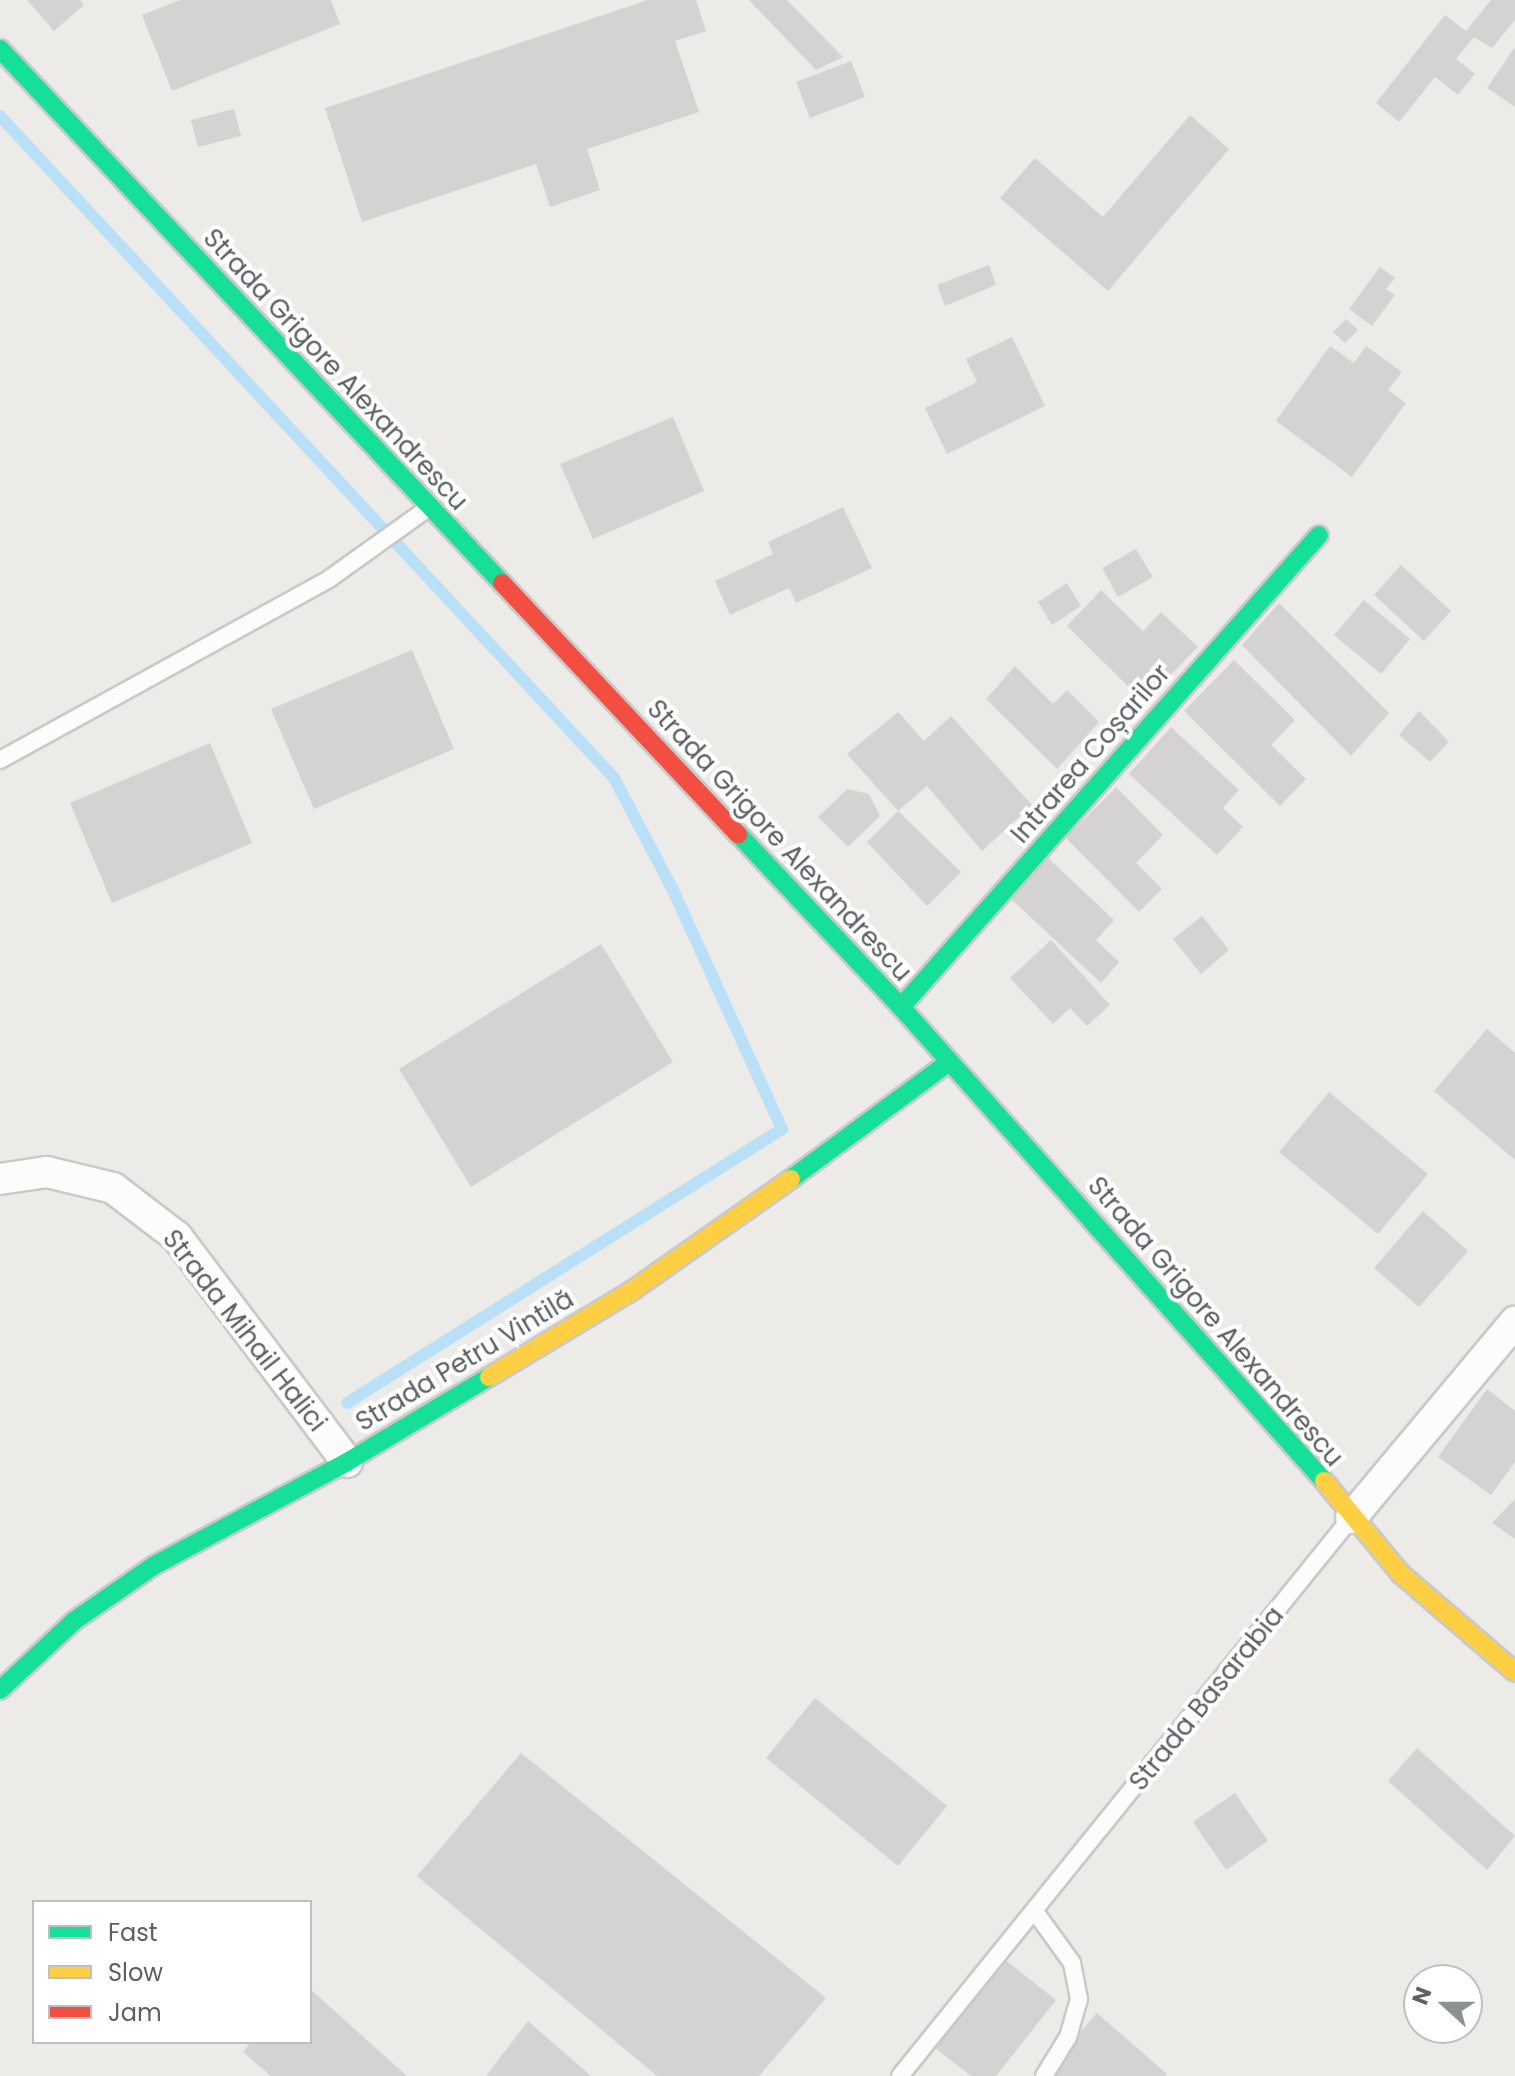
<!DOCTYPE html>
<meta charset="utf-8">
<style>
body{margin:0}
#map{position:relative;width:1515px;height:2076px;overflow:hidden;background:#ecebe7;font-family:Poppins,sans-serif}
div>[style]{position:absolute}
.stream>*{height:12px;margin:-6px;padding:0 6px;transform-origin:6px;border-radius:6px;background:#bae0f8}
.building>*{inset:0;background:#d4d3d1}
.roads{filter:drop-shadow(2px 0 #c9c9c9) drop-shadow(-2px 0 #c9c9c9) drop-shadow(0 2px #c9c9c9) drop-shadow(0 -2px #c9c9c9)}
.lane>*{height:16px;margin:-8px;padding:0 8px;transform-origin:8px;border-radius:8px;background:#fcfcfb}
.street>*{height:30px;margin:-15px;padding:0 15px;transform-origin:15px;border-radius:15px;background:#fcfcfb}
.fast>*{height:18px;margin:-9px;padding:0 9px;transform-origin:9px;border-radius:9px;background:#16e098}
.slow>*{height:18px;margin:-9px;padding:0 9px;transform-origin:9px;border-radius:9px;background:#ffcf43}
.jam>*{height:18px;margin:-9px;padding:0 9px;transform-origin:9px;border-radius:9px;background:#f24e42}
span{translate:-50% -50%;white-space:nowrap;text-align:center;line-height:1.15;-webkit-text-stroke:8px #fff;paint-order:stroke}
.street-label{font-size:26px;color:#5c6065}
.legend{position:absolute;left:32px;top:1900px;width:280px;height:144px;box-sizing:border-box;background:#fff;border:2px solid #bebfc1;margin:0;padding:10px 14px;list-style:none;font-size:24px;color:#5c6065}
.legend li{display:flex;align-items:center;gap:16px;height:40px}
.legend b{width:40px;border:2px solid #bebfc1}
.north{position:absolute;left:1403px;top:1964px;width:80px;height:80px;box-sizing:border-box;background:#fff;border:2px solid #bebfc1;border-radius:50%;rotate:291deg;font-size:22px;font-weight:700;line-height:32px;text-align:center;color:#5c6065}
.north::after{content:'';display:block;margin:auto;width:28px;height:36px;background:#8e9192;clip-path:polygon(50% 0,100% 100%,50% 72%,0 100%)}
</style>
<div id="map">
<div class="stream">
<div style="left:0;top:116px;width:903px;rotate:47.15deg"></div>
<div style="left:614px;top:778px;width:127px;rotate:62.2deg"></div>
<div style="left:673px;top:890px;width:263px;rotate:65.5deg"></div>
<div style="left:782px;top:1129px;width:514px;rotate:147.79deg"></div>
</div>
<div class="building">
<div style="clip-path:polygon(27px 0,80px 0,84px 5px,54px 31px)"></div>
<div style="clip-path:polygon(180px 0,331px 0,340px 24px,172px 91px,142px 15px)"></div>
<div style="clip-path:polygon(648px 0,696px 0,706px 31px,675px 41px,699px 112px,587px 149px,600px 190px,550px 207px,536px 164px,362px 222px,325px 108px)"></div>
<div style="clip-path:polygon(749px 0,787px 0,843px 57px,816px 70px)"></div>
<div style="clip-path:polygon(1491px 0,1515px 0,1515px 20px,1492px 48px,1474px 37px,1456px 59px,1475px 74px,1458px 95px,1435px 77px,1399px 122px,1376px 103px,1445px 15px,1466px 31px)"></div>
<div style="clip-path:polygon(1515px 47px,1515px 107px,1487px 88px)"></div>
<div style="clip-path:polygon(851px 61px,865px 97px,810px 118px,796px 82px)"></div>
<div style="clip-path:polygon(234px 109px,241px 136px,198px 147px,191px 120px)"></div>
<div style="clip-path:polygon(1190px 115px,1229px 149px,1108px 291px,1000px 198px,1035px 158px,1103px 217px)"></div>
<div style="clip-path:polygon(989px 265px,996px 285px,945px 306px,937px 285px)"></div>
<div style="clip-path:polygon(1380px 267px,1395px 278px,1386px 289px,1395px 295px,1372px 326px,1349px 309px)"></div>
<div style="clip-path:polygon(1346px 319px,1358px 330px,1345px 343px,1333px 332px)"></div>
<div style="clip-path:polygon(1012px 337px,1045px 406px,947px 454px,925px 408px,977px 382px,966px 359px)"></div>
<div style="clip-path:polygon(1330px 346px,1354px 363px,1366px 346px,1402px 372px,1388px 390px,1406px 403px,1352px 477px,1276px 421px)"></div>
<div style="clip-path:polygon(673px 417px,704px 491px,593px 539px,560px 464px)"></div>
<div style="clip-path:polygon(843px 507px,872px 568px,796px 603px,789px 588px,730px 615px,715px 581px,773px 554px,768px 542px)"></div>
<div style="clip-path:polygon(1136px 549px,1153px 577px,1118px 597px,1102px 568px)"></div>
<div style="clip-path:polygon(1401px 565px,1451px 611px,1424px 641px,1374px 595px)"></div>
<div style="clip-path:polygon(1067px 583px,1081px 606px,1052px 625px,1038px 602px)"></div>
<div style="clip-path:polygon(1101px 590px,1143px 631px,1161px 612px,1198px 647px,1144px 702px,1067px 626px)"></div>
<div style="clip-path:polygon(1364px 600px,1410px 639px,1381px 674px,1334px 635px)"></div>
<div style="clip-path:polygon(1279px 603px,1389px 713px,1351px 756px,1242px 645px)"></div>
<div style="clip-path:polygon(412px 650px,454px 749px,314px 809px,271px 709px)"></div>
<div style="clip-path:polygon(1234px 660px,1295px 720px,1271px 745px,1306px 779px,1280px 806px,1184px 711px)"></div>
<div style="clip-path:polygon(1015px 666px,1053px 704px,1067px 690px,1099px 722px,1057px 769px,986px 699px)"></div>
<div style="clip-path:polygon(1419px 711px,1449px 742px,1430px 762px,1399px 735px)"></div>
<div style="clip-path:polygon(898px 712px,924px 741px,951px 716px,1032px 805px,982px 851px,927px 786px,898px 811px,847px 754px)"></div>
<div style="clip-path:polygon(1171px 727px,1239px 790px,1223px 808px,1243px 827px,1217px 855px,1129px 774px)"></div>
<div style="clip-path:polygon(210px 743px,252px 843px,112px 903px,70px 803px)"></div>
<div style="clip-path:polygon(1116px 787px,1163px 835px,1136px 863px,1162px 889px,1139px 912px,1066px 838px)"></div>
<div style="clip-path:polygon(847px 789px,869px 794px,880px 816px,848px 847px,818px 817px)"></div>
<div style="clip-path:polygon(898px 811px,961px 872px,927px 906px,867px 842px)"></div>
<div style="clip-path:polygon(1047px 857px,1114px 920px,1096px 940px,1119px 962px,1101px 983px,1010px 898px)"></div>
<div style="clip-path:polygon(1202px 916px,1229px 950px,1201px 974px,1173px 939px)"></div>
<div style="clip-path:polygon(1051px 940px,1110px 1005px,1087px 1026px,1070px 1008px,1053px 1024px,1010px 978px)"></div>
<div style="clip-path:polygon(601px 944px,673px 1062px,471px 1187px,399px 1069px)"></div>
<div style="clip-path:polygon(1487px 1029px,1515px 1053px,1515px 1160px,1434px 1091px)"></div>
<div style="clip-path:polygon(1329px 1092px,1428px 1174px,1378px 1234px,1279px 1152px)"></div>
<div style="clip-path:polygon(1423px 1211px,1468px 1251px,1419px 1307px,1374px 1268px)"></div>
<div style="clip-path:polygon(1487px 1389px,1515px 1411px,1515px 1462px,1491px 1495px,1438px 1457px)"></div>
<div style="clip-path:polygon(1515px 1499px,1515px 1539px,1492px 1523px)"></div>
<div style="clip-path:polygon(815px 1698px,947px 1806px,898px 1866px,766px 1758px)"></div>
<div style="clip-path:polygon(1417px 1748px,1515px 1836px,1487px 1870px,1388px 1781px)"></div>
<div style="clip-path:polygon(521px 1753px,826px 1998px,759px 2076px,657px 2076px,417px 1876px)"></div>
<div style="clip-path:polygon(1235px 1793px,1268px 1841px,1226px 1870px,1193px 1822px)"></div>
<div style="clip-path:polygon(1004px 1959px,1056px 2000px,996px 2076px,971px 2076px,935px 2048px)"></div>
<div style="clip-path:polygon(310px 1989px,407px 2076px,271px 2076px,243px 2052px,251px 2042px,310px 2042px)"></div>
<div style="clip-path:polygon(1097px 2013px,1167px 2074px,1165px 2076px,1042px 2076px)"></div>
<div style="clip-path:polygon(528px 2021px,591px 2076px,486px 2076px)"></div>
</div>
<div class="roads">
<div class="lane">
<div style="left:0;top:760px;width:376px;rotate:-28.8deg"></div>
<div style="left:329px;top:579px;width:122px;rotate:-35.6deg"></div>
<div style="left:1036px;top:1913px;width:62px;rotate:54.2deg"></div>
<div style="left:1072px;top:1963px;width:37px;rotate:79deg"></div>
<div style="left:1079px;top:1999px;width:40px;rotate:106deg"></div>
<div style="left:1068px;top:2037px;width:46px;rotate:121.6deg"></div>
<div style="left:900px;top:2076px;width:717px;rotate:-51.05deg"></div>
</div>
<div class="street">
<div style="left:0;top:1179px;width:48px;rotate:-8.5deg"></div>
<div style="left:47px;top:1172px;width:68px;rotate:13.6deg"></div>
<div style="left:113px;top:1188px;width:81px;rotate:37.4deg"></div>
<div style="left:177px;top:1237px;width:282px;rotate:52.9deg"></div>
<div style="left:1351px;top:1518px;width:256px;rotate:-50.1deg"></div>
</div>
<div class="fast">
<div style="left:0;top:49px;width:733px;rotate:46.77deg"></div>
<div style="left:738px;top:834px;width:238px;rotate:46.7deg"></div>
<div style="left:901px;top:1007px;width:635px;rotate:48.25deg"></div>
<div style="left:901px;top:1007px;width:630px;rotate:-48.47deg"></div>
<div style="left:791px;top:1179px;width:197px;rotate:-36.5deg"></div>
<div style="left:0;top:1690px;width:101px;rotate:-43deg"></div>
<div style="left:74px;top:1621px;width:98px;rotate:-34.7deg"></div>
<div style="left:155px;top:1565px;width:218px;rotate:-28.2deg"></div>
<div style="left:347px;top:1462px;width:165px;rotate:-30.9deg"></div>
</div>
<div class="slow">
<div style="left:489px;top:1377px;width:168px;rotate:-31.1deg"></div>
<div style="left:633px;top:1290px;width:193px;rotate:-35.1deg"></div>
<div style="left:1324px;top:1481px;width:121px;rotate:50.4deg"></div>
<div style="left:1401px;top:1574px;width:150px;rotate:40.7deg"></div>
</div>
<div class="jam">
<div style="left:502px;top:583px;width:345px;rotate:46.8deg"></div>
</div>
</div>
<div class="street-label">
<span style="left:335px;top:370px;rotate:47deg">Strada Grigore Alexandrescu</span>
<span style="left:1091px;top:754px;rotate:-49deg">Intrarea Coșarilor</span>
<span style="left:779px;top:841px;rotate:47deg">Strada Grigore Alexandrescu</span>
<span style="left:1215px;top:1322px;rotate:49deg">Strada Grigore Alexandrescu</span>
<span style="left:244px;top:1331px;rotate:52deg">Strada Mihail Halici</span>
<span style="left:465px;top:1361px;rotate:-31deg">Strada Petru Vintilă</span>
<span style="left:1207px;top:1699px;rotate:-51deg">Strada Basarabia</span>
</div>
<ul class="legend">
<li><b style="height:10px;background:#16e098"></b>Fast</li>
<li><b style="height:10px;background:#ffcf43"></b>Slow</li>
<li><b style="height:10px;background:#f24e42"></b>Jam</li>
</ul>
<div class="north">N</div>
</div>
